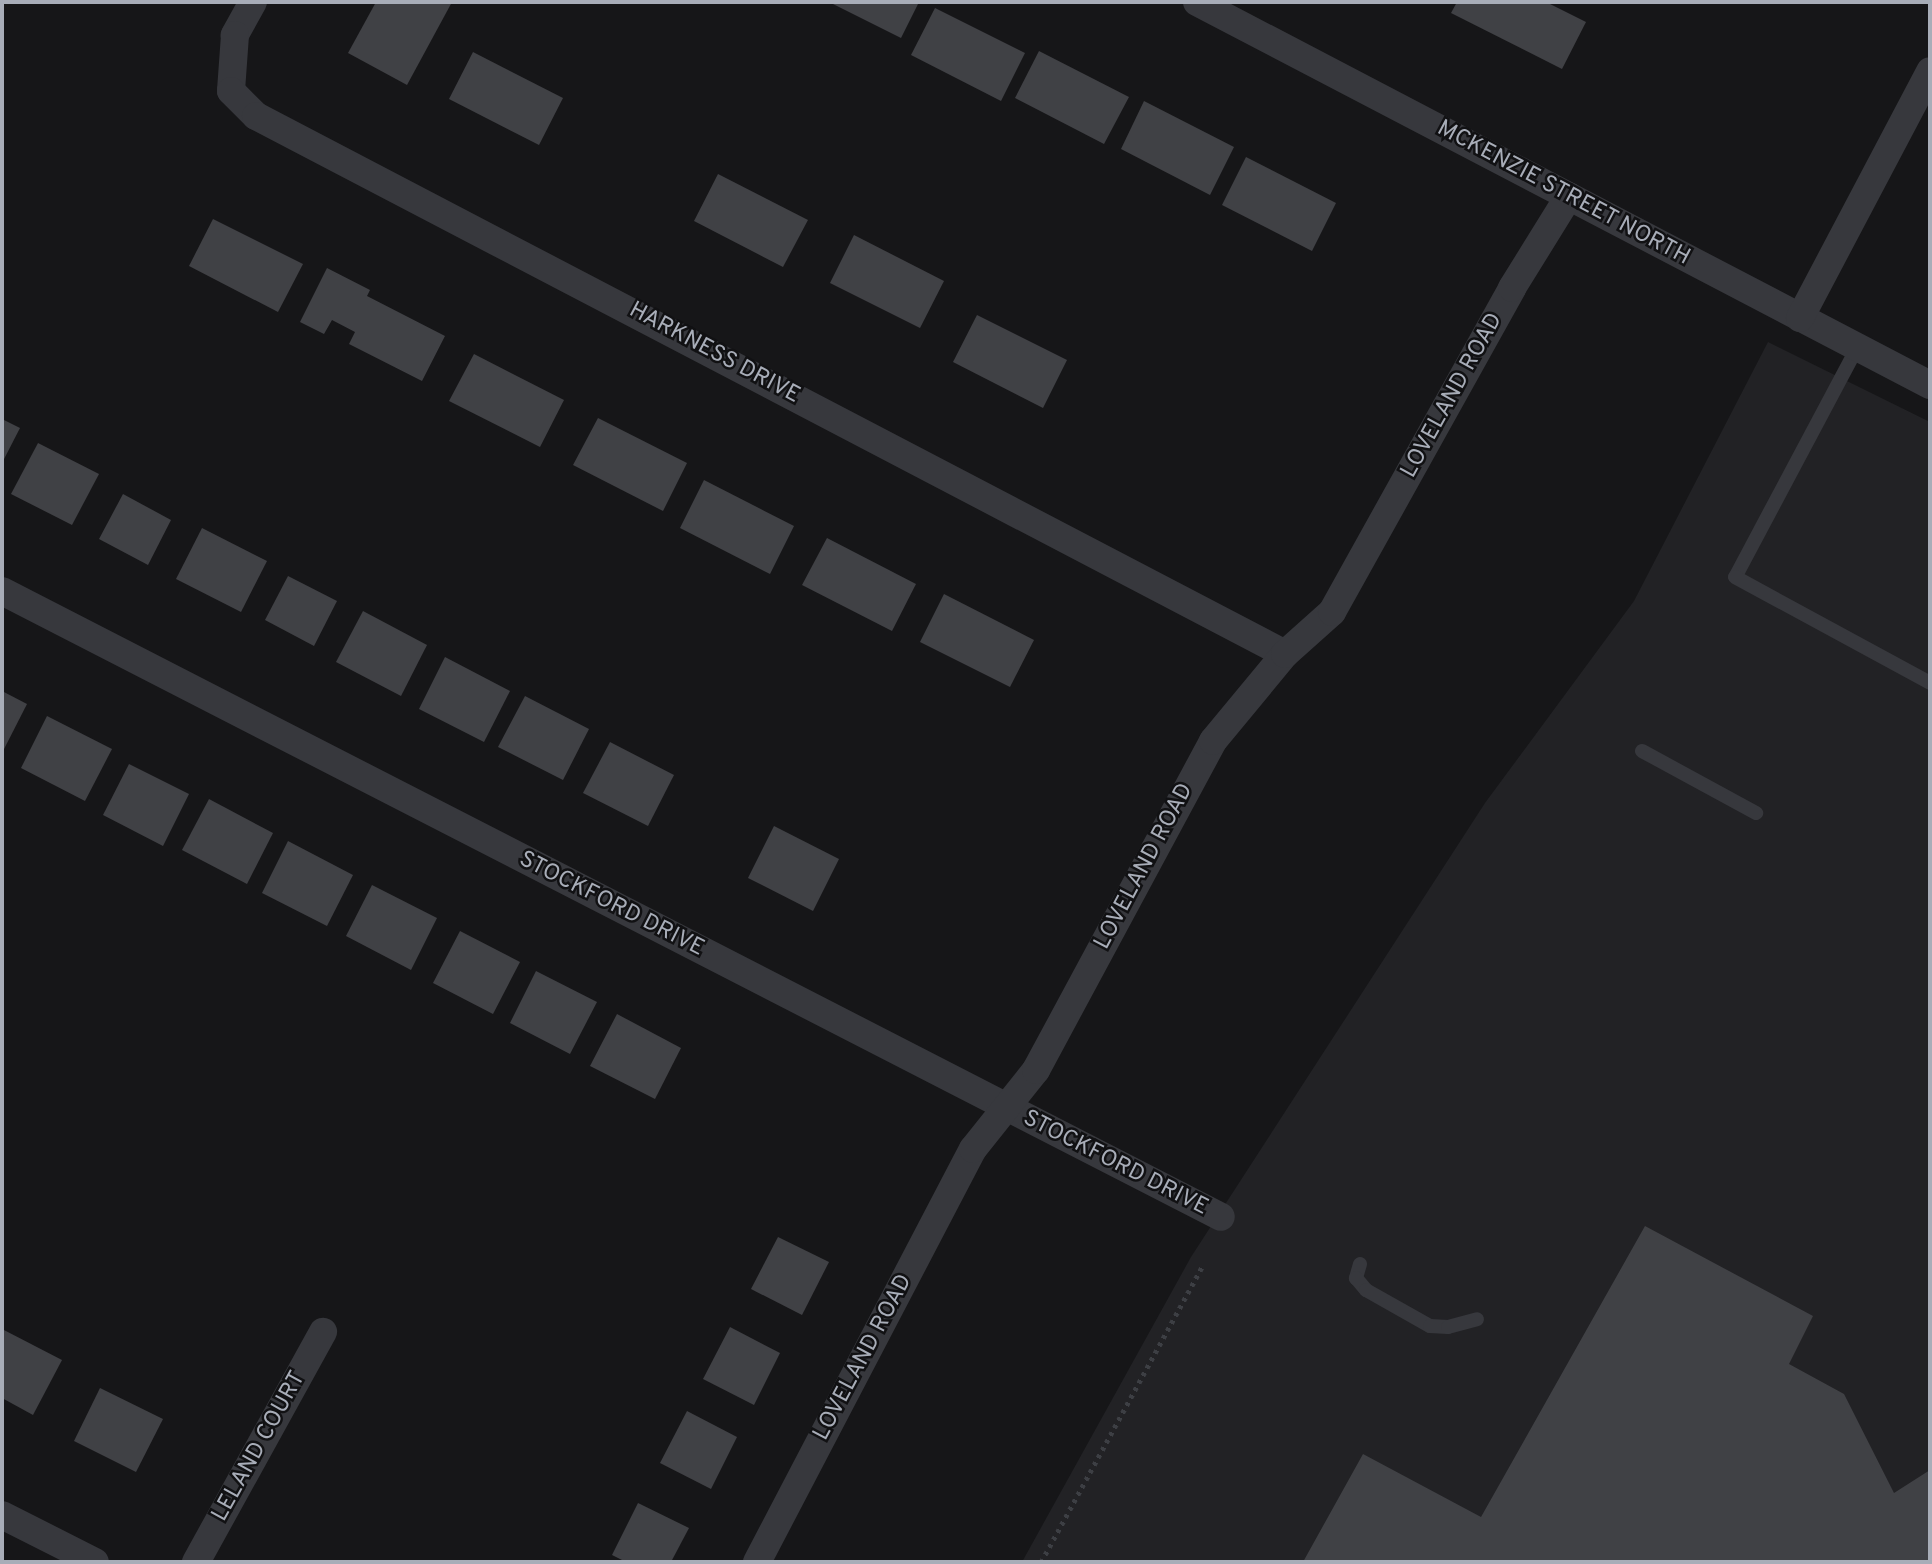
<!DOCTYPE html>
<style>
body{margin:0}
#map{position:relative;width:1932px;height:1564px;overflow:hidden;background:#161618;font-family:Overpass,sans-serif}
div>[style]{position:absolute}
.built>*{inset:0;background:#222225}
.building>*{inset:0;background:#404145}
.path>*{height:4.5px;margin-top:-2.25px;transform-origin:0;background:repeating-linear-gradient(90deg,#3d3f44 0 3.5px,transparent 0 8.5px)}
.service>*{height:14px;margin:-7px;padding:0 7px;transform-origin:7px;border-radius:7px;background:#37383d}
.minor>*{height:28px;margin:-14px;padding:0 14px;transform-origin:14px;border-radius:14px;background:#37383d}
span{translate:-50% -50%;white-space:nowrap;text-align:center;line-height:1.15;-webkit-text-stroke:5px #111113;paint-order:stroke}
.street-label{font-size:23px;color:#a8adb8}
.frame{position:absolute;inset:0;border:4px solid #a8adb8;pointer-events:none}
</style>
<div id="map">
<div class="built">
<div style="clip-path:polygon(1768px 342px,1930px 422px,1930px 1562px,1022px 1562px,1191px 1257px,1485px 803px,1634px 601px)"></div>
</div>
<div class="building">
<div style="clip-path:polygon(376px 2px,452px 2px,407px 85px,348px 53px)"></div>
<div style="clip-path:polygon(829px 2px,919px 2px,901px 38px)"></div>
<div style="clip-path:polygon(1457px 2px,1546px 2px,1586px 22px,1562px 69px,1451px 13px)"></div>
<div style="clip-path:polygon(935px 8px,1025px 53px,1001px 101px,911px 55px)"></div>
<div style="clip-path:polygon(1039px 51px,1129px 97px,1104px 144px,1015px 98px)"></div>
<div style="clip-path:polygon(473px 52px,563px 98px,539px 145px,449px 99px)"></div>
<div style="clip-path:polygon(1144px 101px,1234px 147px,1210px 195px,1121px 149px)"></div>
<div style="clip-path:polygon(1246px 157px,1336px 203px,1312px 251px,1222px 205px)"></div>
<div style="clip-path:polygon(718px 174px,808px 220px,783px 267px,694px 221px)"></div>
<div style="clip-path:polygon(213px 219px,303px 264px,278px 312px,189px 266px)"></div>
<div style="clip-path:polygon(854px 235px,944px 281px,920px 328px,830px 283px)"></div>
<div style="clip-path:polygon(327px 268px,370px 290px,367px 296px,445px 336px,422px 381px,349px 344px,355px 332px,332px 320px,324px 334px,300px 322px)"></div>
<div style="clip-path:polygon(977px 315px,1067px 360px,1043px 408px,953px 362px)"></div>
<div style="clip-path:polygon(474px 354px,564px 400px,540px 447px,449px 401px)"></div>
<div style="clip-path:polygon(598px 418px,687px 463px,663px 511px,573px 465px)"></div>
<div style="clip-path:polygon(2px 419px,20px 428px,2px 463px)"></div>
<div style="clip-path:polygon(38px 443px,99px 474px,72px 525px,11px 494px)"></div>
<div style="clip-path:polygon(704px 480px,794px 526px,770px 574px,680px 528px)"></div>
<div style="clip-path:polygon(123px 494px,171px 520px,148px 565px,99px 539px)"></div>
<div style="clip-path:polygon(202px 528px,267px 561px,241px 612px,176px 579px)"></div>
<div style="clip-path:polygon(827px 538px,916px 584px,892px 631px,802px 585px)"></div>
<div style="clip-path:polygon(288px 576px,337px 601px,314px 646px,265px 620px)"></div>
<div style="clip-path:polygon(944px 594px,1034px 640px,1010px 687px,920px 642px)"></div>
<div style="clip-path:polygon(363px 611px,427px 645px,401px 696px,336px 662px)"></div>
<div style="clip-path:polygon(445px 657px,510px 691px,484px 742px,419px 709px)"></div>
<div style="clip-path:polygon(2px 691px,27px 704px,2px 753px)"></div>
<div style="clip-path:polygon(525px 696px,589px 729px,563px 780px,498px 747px)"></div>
<div style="clip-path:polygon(47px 716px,112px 749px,85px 801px,21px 768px)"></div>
<div style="clip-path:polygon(610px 742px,674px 775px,648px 826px,583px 793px)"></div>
<div style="clip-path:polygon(129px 764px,189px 794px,163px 846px,103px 815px)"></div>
<div style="clip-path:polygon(209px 799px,273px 833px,247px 884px,182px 850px)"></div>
<div style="clip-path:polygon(774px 826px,839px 859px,813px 911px,748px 878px)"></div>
<div style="clip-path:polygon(288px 841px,353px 875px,327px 926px,262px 893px)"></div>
<div style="clip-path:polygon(372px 885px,437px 918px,411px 970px,346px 936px)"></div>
<div style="clip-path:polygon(460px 931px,520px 962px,493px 1014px,433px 983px)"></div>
<div style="clip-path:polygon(536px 971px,597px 1002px,570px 1054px,510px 1023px)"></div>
<div style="clip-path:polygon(617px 1014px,681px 1048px,655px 1099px,590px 1066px)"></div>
<div style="clip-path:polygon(1645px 1226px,1813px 1316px,1789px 1364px,1844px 1394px,1894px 1493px,1930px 1470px,1930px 1562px,1303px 1562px,1363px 1454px,1481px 1517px)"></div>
<div style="clip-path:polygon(778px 1237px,829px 1262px,802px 1315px,751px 1289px)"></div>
<div style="clip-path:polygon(730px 1327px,780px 1353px,754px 1405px,703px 1379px)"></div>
<div style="clip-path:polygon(2px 1329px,62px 1360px,33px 1415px,2px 1398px)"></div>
<div style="clip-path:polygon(100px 1388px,163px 1419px,136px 1472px,74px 1441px)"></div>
<div style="clip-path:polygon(687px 1411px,737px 1437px,711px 1489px,660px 1463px)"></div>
<div style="clip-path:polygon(638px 1503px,689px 1528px,671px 1562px,626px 1562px,612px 1555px)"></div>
</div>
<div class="path">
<div style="left:1041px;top:1562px;width:336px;rotate:-61.4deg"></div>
</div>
<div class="service">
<div style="left:1857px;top:348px;width:259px;rotate:118deg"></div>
<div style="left:1735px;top:577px;width:222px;rotate:28.5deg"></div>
<div style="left:1642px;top:751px;width:130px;rotate:28.5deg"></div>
<div style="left:1360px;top:1264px;width:15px;rotate:106deg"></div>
<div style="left:1356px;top:1278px;width:16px;rotate:50deg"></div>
<div style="left:1366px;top:1290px;width:73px;rotate:29.4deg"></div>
<div style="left:1430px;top:1326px;width:18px;rotate:3deg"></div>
<div style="left:1448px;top:1327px;width:30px;rotate:-15deg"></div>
</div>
<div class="minor">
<div style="left:253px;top:2px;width:38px;rotate:119deg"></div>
<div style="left:235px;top:35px;width:56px;rotate:94.1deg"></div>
<div style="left:231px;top:91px;width:35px;rotate:45deg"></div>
<div style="left:256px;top:116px;width:1161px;rotate:27.6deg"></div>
<div style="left:1197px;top:2px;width:827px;rotate:27.59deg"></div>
<div style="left:1800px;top:318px;width:279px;rotate:-62.2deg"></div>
<div style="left:2px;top:591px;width:1370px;rotate:27.18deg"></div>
<div style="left:2px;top:1515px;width:104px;rotate:26.8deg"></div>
<div style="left:196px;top:1562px;width:263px;rotate:-61.1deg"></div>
<div style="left:757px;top:1562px;width:466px;rotate:-62.4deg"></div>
<div style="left:973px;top:1149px;width:101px;rotate:-51.4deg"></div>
<div style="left:1036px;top:1070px;width:374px;rotate:-61.7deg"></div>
<div style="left:1213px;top:741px;width:113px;rotate:-50.4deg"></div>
<div style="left:1285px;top:654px;width:63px;rotate:-41.8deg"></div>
<div style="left:1332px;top:612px;width:371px;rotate:-60.9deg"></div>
<div style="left:1512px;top:288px;width:108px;rotate:-58.2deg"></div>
</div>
<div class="street-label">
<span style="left:1563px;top:194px;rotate:28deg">MCKENZIE STREET NORTH</span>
<span style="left:714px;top:354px;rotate:28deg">HARKNESS DRIVE</span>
<span style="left:1453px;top:396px;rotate:-61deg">LOVELAND ROAD</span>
<span style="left:1145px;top:867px;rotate:-62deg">LOVELAND ROAD</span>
<span style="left:611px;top:905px;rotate:27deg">STOCKFORD DRIVE</span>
<span style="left:1115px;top:1164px;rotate:27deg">STOCKFORD DRIVE</span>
<span style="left:864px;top:1358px;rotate:-62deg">LOVELAND ROAD</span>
<span style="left:260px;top:1447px;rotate:-61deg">LELAND COURT</span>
</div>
<div class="frame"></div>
</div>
